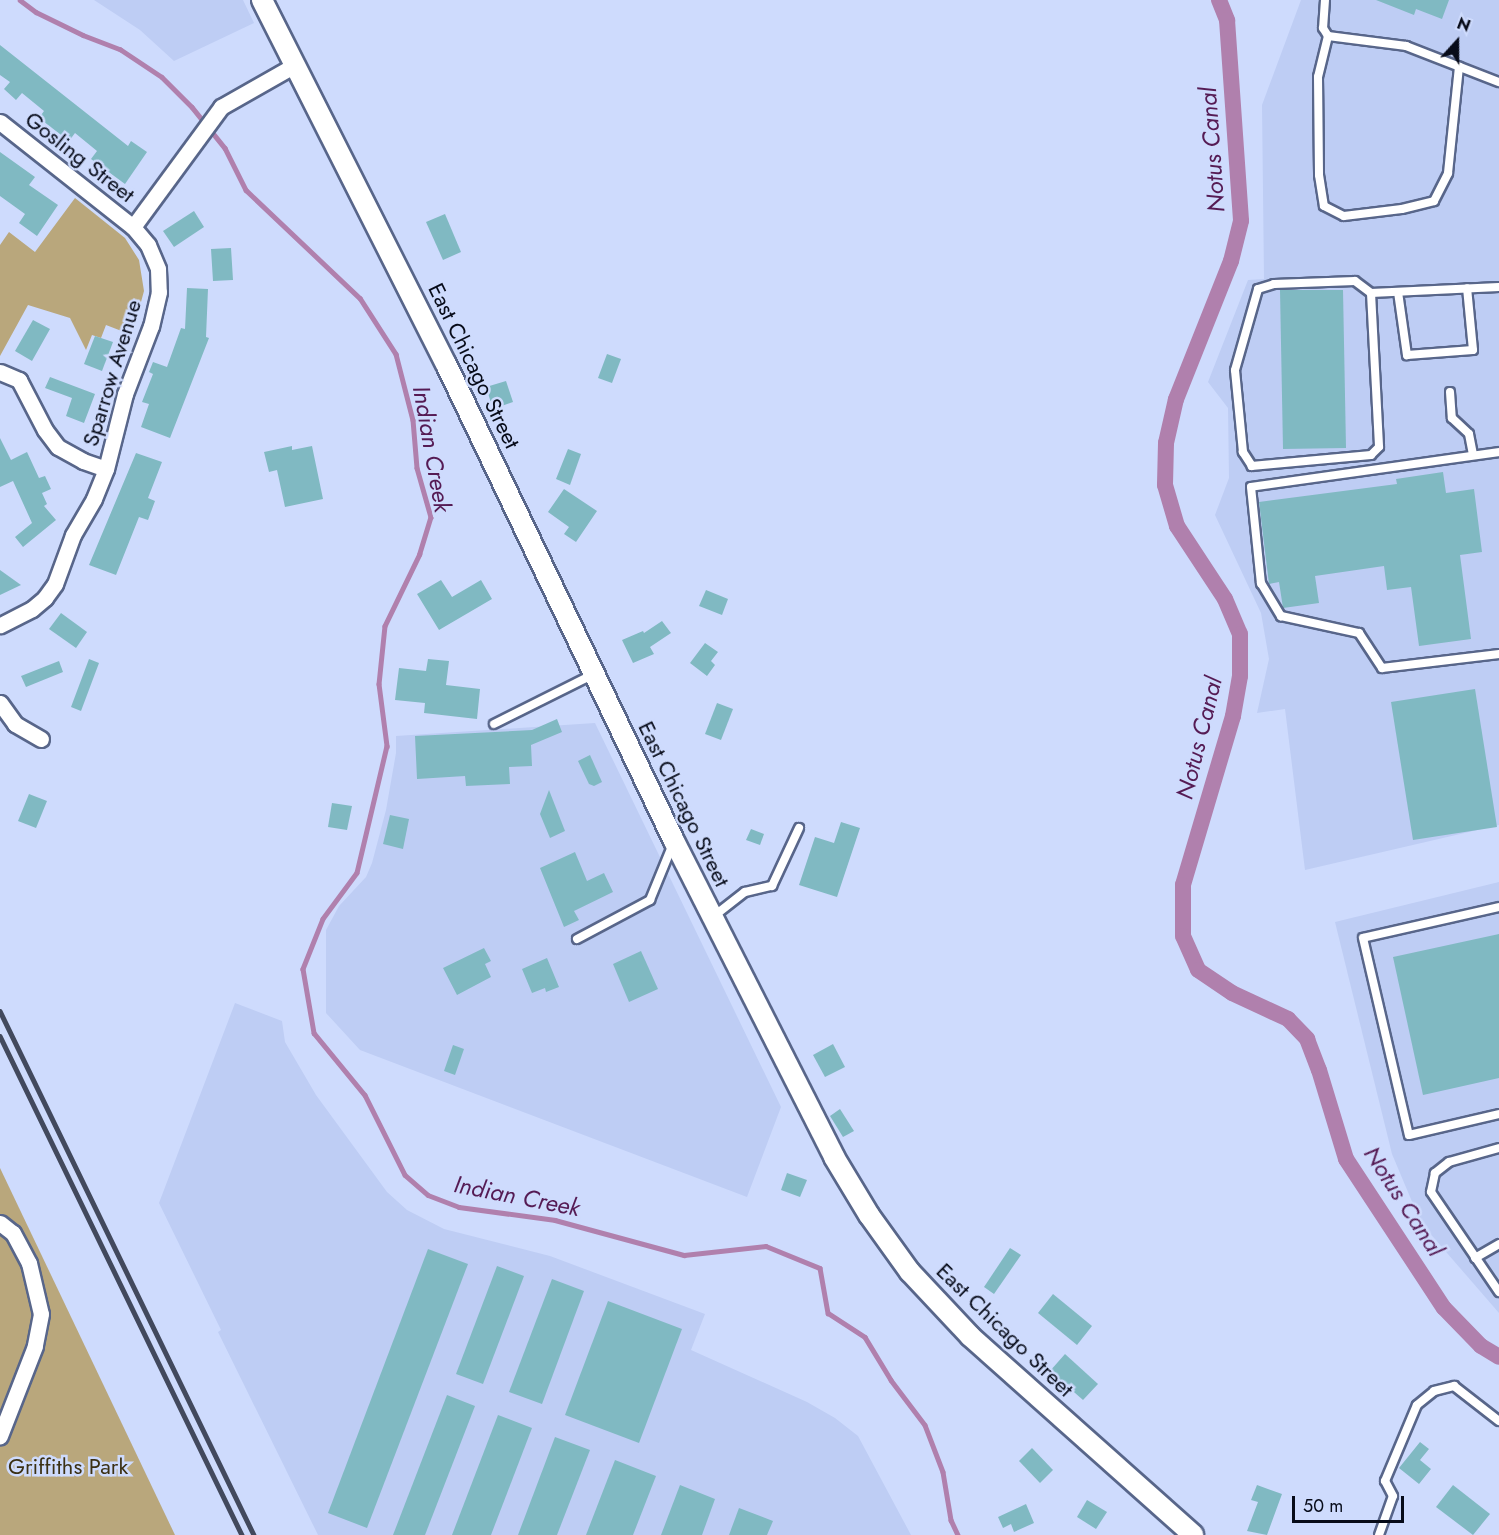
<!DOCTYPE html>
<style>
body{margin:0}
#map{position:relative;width:1499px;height:1535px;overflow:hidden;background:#cedbfd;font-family:Jost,sans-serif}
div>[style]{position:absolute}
.built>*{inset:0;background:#becdf4}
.green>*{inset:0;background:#b9a77c}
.stream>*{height:4.5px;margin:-2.25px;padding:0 2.25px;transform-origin:2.25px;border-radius:2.25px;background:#b080ad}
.canal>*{height:16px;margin:-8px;padding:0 8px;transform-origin:8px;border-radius:8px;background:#b080ad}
.building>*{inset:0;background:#80b9c2}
.roads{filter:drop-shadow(2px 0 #58668a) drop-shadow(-2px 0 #58668a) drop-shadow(0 2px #58668a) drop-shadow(0 -2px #58668a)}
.service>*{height:8px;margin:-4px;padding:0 4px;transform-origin:4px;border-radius:4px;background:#fff}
.minor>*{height:15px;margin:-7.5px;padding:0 7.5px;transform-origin:7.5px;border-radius:7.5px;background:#fff}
.tertiary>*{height:20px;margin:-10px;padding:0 10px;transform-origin:10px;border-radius:10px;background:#fff}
.rail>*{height:4.5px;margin:-2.25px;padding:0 2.25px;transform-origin:2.25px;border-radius:2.25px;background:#42495d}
span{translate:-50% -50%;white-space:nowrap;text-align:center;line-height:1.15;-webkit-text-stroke:5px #cedbfd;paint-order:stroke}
.street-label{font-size:22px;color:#070b19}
.park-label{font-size:22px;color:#3b3014}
.water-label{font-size:24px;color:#551b54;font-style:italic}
.north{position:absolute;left:1427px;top:12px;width:60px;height:60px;-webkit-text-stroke:4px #cedbfd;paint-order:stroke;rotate:21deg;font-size:16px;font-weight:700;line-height:24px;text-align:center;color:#070b19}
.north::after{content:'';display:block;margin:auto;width:21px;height:27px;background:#070b19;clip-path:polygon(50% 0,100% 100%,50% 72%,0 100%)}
.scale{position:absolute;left:1292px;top:1496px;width:112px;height:27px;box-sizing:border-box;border:3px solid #070b19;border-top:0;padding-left:8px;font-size:18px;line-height:21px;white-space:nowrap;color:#070b19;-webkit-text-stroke:4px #cedbfd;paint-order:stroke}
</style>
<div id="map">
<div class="built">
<div style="clip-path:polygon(94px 0,243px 0,254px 23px,174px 61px,140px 30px)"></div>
<div style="clip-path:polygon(1301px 0,1499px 0,1499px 825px,1305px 870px,1285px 709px,1257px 713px,1269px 659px,1261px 613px,1215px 515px,1229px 478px,1228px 408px,1208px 382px,1248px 280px,1264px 279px,1262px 105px)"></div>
<div style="clip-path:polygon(595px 723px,781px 1107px,747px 1197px,360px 1050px,326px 1013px,326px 930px,339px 906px,366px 877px,372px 863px,386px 810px,396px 753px,396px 736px)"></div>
<div style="clip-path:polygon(1499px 882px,1499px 1313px,1421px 1223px,1392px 1154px,1335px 922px)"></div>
<div style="clip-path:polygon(235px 1003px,282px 1021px,285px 1042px,316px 1095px,387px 1192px,407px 1210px,444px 1229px,550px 1256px,705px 1314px,691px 1350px,807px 1402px,835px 1418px,858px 1436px,911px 1535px,318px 1535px,218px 1332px,221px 1330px,159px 1203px)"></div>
</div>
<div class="green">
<div style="clip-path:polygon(75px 198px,125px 238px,139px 260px,144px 291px,132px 335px,106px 325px,101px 338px,92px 335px,86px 350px,70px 318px,28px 305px,0 356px,0 245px,9px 232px,35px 252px)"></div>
<div style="clip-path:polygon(0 1168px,175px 1535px,0 1535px)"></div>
</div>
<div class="stream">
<div style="left:20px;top:0;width:20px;rotate:37deg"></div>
<div style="left:36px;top:12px;width:52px;rotate:26.1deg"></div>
<div style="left:83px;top:35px;width:40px;rotate:21deg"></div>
<div style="left:120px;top:49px;width:50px;rotate:33.7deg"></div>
<div style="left:162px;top:77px;width:42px;rotate:45deg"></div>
<div style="left:192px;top:107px;width:53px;rotate:51.2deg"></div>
<div style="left:225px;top:148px;width:47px;rotate:63.4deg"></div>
<div style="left:246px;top:190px;width:157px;rotate:43.5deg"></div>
<div style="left:360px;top:298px;width:67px;rotate:57.3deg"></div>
<div style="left:396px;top:354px;width:68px;rotate:75.6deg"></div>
<div style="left:413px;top:420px;width:48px;rotate:85.2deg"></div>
<div style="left:417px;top:468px;width:51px;rotate:74.1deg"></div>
<div style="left:431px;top:517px;width:39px;rotate:107deg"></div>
<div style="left:420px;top:554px;width:80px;rotate:115.9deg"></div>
<div style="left:385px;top:626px;width:58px;rotate:95.9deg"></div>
<div style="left:379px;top:684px;width:63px;rotate:82.6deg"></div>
<div style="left:387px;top:746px;width:130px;rotate:103.3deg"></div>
<div style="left:357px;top:873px;width:57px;rotate:126.5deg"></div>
<div style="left:323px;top:919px;width:54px;rotate:111.8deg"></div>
<div style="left:303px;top:969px;width:65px;rotate:80.2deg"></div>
<div style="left:314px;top:1033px;width:80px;rotate:50.6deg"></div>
<div style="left:365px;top:1095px;width:89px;rotate:63.4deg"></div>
<div style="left:405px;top:1175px;width:30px;rotate:41deg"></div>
<div style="left:428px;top:1195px;width:33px;rotate:21deg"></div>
<div style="left:459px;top:1207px;width:97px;rotate:7.7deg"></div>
<div style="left:555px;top:1220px;width:134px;rotate:15.2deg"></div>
<div style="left:684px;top:1255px;width:82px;rotate:-6.3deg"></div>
<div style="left:766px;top:1246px;width:58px;rotate:22.2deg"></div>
<div style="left:820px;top:1268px;width:46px;rotate:79.9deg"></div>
<div style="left:828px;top:1313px;width:44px;rotate:33deg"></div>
<div style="left:865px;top:1337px;width:50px;rotate:58.8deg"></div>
<div style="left:891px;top:1380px;width:56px;rotate:52.9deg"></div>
<div style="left:925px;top:1425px;width:50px;rotate:69deg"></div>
<div style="left:943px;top:1472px;width:49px;rotate:80.5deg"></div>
<div style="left:951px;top:1520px;width:17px;rotate:65deg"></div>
</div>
<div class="canal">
<div style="left:1219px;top:0;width:22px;rotate:68deg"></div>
<div style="left:1227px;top:20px;width:201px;rotate:86deg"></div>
<div style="left:1241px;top:221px;width:41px;rotate:104deg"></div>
<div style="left:1231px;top:261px;width:149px;rotate:111.7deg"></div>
<div style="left:1176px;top:399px;width:45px;rotate:102.8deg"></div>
<div style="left:1166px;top:443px;width:42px;rotate:91.4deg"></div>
<div style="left:1165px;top:485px;width:43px;rotate:73.7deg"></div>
<div style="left:1177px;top:526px;width:87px;rotate:56.7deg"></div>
<div style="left:1225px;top:599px;width:38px;rotate:67deg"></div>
<div style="left:1240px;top:634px;width:42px;rotate:90deg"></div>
<div style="left:1240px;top:676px;width:41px;rotate:99.9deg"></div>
<div style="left:1233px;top:716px;width:176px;rotate:106.5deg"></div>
<div style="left:1183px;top:885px;width:51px;rotate:90deg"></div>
<div style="left:1183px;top:936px;width:37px;rotate:66deg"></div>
<div style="left:1198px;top:970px;width:41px;rotate:34.1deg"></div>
<div style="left:1232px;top:993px;width:62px;rotate:24.9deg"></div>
<div style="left:1288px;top:1019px;width:28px;rotate:46deg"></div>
<div style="left:1307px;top:1039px;width:33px;rotate:69deg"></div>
<div style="left:1319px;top:1070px;width:93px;rotate:73.1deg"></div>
<div style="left:1346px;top:1159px;width:178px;rotate:56.7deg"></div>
<div style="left:1444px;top:1308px;width:53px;rotate:45.8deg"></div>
<div style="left:1481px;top:1346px;width:21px;rotate:31deg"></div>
</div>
<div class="building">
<div style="clip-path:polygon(1376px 0,1449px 0,1442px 19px,1416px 9px,1414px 15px)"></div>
<div style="clip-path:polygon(0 45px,128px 146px,131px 141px,147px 152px,125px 184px,91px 159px,97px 151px,75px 133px,69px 141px,39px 118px,44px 111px,22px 93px,16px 100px,4px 89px,10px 82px,0 75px)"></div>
<div style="clip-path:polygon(0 152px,35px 177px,29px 185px,58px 205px,37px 236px,19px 223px,25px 214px,0 196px)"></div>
<div style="clip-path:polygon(194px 211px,204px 227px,174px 247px,163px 231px)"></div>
<div style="clip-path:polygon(445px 214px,461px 252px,443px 260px,426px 222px)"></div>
<div style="clip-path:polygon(231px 248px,233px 280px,213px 281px,211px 249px)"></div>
<div style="clip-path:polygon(187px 288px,208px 289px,206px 337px,209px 338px,170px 438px,141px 427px,149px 404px,142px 402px,153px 374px,149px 372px,153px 362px,167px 367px,181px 328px,185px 329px)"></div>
<div style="clip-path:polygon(1280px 290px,1343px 290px,1346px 448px,1283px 449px)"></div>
<div style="clip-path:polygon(33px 320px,50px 329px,32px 361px,15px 351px)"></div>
<div style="clip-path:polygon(95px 336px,113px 342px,102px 371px,84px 364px)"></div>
<div style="clip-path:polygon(607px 354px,621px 359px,612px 383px,598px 378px)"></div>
<div style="clip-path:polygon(50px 377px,95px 394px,84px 423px,66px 416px,72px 398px,45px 388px)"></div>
<div style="clip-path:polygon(506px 381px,513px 402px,493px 409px,486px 387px)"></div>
<div style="clip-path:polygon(0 438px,11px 460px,27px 452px,39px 478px,45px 476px,51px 489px,42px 493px,47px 504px,44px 506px,56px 520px,23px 547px,15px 537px,32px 523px,13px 481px,0 487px)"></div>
<div style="clip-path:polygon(292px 446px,292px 450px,312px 446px,323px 499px,285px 507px,277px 470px,269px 472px,264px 452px)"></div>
<div style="clip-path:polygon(568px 449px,581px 454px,570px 485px,556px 479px)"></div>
<div style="clip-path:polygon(136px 453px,162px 462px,148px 498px,155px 501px,148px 520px,139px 517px,116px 575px,89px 565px)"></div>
<div style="clip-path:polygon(1443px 472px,1446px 493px,1474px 489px,1482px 552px,1460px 555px,1471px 639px,1419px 646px,1411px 587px,1387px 590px,1384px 566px,1315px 576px,1319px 603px,1283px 608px,1279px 582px,1269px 584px,1259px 502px,1397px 484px,1396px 479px)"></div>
<div style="clip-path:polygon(564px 489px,597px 511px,576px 542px,564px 534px,569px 527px,548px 512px)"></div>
<div style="clip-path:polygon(0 570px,21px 585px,0 595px)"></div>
<div style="clip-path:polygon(441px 580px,452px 597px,481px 580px,492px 599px,439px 630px,417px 594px)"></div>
<div style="clip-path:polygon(706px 590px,728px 599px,722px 615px,699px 606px)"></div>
<div style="clip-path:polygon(61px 613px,87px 632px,76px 648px,49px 629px)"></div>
<div style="clip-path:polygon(662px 621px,671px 633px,650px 647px,654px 654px,633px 663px,622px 640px,643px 631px,644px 633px)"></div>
<div style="clip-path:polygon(705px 643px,718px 652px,711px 661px,715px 665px,707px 676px,690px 663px)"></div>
<div style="clip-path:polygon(89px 659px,99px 663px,81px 711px,71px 707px)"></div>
<div style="clip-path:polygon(428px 659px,449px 661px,446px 685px,480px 689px,477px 719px,424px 713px,425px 703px,395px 700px,399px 668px,426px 671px)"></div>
<div style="clip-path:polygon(59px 661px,63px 672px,26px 687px,21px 676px)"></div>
<div style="clip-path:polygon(1475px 689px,1497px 827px,1413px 840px,1391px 702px)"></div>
<div style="clip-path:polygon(717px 703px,733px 709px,721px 740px,705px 734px)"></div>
<div style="clip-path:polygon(557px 719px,562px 732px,531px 745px,532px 766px,509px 767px,510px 784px,466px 786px,465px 776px,417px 779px,415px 736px,532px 730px)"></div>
<div style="clip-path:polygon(590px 755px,602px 782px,594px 786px,589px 784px,578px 761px)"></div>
<div style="clip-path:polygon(549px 790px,565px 831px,550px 838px,540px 814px)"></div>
<div style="clip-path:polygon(29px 794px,47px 801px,36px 828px,18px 821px)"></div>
<div style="clip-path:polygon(332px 803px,352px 806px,347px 830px,328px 827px)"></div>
<div style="clip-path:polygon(390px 815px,409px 819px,403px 849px,383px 844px)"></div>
<div style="clip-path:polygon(841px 822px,860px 828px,837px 897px,799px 885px,815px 837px,834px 843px)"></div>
<div style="clip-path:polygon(751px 829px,764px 834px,760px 845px,746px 840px)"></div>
<div style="clip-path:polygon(575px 852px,587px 881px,604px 873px,613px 892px,574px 911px,579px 920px,564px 927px,540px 868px)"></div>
<div style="clip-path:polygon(1499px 934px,1499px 1078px,1423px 1095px,1393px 957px)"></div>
<div style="clip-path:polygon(484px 948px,491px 961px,485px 964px,491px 977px,457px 995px,443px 968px)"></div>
<div style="clip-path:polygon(641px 951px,658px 989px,629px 1002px,613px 964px)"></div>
<div style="clip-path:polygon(547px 958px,559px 987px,546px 992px,545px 988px,532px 993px,522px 969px)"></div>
<div style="clip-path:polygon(833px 1044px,845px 1067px,825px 1077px,813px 1055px)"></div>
<div style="clip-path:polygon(453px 1045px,464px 1049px,455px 1075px,444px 1071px)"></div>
<div style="clip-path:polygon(840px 1109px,854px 1131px,843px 1137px,830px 1116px)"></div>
<div style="clip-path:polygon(787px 1173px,807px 1180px,800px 1197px,781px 1190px)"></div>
<div style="clip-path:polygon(1010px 1248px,1021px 1255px,994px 1294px,984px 1287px)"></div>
<div style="clip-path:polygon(428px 1249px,468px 1264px,367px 1528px,328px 1513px)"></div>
<div style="clip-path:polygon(497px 1266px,524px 1276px,483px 1384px,456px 1374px)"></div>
<div style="clip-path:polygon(552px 1279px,584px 1291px,542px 1404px,509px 1392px)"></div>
<div style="clip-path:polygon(1053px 1294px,1092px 1326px,1077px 1345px,1038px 1313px)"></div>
<div style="clip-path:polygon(608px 1301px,682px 1329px,639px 1443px,565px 1415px)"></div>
<div style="clip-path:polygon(1065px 1354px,1098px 1384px,1083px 1400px,1050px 1371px)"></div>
<div style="clip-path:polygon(447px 1395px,475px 1406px,425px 1535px,393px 1535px)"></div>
<div style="clip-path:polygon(498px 1415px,532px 1428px,491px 1535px,452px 1535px)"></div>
<div style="clip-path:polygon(555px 1437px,590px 1450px,557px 1535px,518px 1535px)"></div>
<div style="clip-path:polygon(1420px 1442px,1429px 1449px,1420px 1460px,1431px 1469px,1419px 1484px,1399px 1468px)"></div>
<div style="clip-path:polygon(1032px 1448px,1053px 1470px,1040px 1483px,1019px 1461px)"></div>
<div style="clip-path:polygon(615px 1460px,656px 1476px,633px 1535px,586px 1535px)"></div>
<div style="clip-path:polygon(680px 1485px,715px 1499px,702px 1535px,661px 1535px)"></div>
<div style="clip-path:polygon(1257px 1485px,1282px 1494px,1267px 1535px,1247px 1531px,1258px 1502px,1251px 1500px)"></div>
<div style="clip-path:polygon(1453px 1485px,1490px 1514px,1473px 1535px,1436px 1507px)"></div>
<div style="clip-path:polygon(1087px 1500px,1107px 1512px,1096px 1529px,1077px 1517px)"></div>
<div style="clip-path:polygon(1026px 1504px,1034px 1523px,1014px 1532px,1011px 1524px,1003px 1528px,998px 1517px)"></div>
<div style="clip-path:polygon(739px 1508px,773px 1521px,767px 1535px,729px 1535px)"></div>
</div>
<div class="roads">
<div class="service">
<div style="left:1325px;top:0;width:28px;rotate:94deg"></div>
<div style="left:1323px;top:28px;width:9px;rotate:58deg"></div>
<div style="left:1328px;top:36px;width:79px;rotate:7.3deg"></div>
<div style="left:1406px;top:46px;width:100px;rotate:21.2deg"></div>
<div style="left:1328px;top:36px;width:42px;rotate:103.7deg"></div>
<div style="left:1318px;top:77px;width:98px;rotate:89.4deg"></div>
<div style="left:1319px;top:175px;width:31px;rotate:81deg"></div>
<div style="left:1324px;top:206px;width:22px;rotate:27deg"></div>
<div style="left:1344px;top:216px;width:58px;rotate:-6.9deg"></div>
<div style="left:1402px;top:209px;width:33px;rotate:-14deg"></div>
<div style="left:1434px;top:201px;width:31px;rotate:-63deg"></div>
<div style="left:1448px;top:173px;width:107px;rotate:-84.1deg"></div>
<div style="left:1398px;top:292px;width:64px;rotate:81.9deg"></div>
<div style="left:1407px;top:355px;width:66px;rotate:-4.3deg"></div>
<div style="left:1473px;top:350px;width:62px;rotate:-95.5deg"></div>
<div style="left:1371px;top:293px;width:154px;rotate:87deg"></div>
<div style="left:1379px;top:447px;width:11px;rotate:135deg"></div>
<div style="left:1371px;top:455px;width:120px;rotate:174.7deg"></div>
<div style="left:1252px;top:466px;width:17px;rotate:-123deg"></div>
<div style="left:1243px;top:452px;width:82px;rotate:-95.6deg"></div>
<div style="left:1235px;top:370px;width:84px;rotate:-74.1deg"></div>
<div style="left:1258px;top:289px;width:17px;rotate:-17deg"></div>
<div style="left:1274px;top:284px;width:81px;rotate:-2.1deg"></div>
<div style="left:1355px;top:281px;width:20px;rotate:37deg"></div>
<div style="left:1371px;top:293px;width:128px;rotate:-2.7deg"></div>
<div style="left:1450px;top:392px;width:26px;rotate:86deg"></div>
<div style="left:1452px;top:418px;width:23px;rotate:43deg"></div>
<div style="left:1469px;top:434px;width:21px;rotate:79deg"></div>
<div style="left:1499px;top:452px;width:250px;rotate:172deg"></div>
<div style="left:1251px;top:487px;width:97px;rotate:84.1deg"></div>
<div style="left:1261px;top:583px;width:39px;rotate:59deg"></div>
<div style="left:1281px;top:616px;width:80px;rotate:12.3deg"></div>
<div style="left:1359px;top:633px;width:42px;rotate:56.7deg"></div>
<div style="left:1382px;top:668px;width:118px;rotate:-6.8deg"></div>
<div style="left:494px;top:724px;width:112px;rotate:-26.6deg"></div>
<div style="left:1499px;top:907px;width:139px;rotate:167.2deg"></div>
<div style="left:1363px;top:938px;width:202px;rotate:76.9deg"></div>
<div style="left:1409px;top:1135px;width:92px;rotate:-13.1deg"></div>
<div style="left:714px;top:916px;width:39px;rotate:-38deg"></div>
<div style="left:745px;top:892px;width:28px;rotate:-13deg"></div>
<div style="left:772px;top:886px;width:64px;rotate:-65deg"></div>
<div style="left:577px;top:939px;width:83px;rotate:-28.1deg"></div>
<div style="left:650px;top:900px;width:61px;rotate:-67.7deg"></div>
<div style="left:1499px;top:1148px;width:52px;rotate:164.4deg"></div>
<div style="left:1449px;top:1162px;width:18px;rotate:142deg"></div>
<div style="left:1435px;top:1173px;width:19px;rotate:102deg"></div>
<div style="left:1431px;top:1192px;width:121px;rotate:55.8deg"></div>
<div style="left:1475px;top:1258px;width:28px;rotate:-30deg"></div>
<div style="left:1379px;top:1535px;width:41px;rotate:-70.3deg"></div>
<div style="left:1393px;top:1496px;width:17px;rotate:-118deg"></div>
<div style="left:1385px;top:1481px;width:82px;rotate:-67.2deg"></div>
<div style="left:1417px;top:1405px;width:22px;rotate:-39deg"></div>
<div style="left:1434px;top:1391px;width:21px;rotate:-14deg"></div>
<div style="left:1454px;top:1386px;width:57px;rotate:37.9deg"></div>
</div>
<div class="minor">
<div style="left:0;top:122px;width:169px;rotate:38.3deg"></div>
<div style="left:133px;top:227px;width:23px;rotate:50deg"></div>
<div style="left:148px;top:245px;width:26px;rotate:67deg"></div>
<div style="left:158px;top:269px;width:23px;rotate:88deg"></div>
<div style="left:159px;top:292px;width:35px;rotate:103deg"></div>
<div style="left:151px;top:326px;width:73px;rotate:110.9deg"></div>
<div style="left:125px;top:394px;width:77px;rotate:104.2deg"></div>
<div style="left:106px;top:469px;width:32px;rotate:112deg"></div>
<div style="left:94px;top:499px;width:42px;rotate:120.3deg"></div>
<div style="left:73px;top:535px;width:52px;rotate:110.2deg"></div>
<div style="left:55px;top:584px;width:17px;rotate:126deg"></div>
<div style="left:45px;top:598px;width:17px;rotate:140deg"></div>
<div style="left:32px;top:609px;width:36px;rotate:153deg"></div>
<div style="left:133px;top:227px;width:149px;rotate:-53.7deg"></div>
<div style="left:221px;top:107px;width:85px;rotate:-29.6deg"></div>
<div style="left:0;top:372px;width:21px;rotate:23deg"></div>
<div style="left:19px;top:380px;width:56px;rotate:62.5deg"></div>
<div style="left:45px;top:430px;width:21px;rotate:53deg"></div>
<div style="left:58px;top:447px;width:29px;rotate:29deg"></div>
<div style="left:83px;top:461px;width:24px;rotate:19deg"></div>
<div style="left:0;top:703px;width:26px;rotate:54deg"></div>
<div style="left:15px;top:724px;width:30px;rotate:30deg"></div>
<div style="left:0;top:1223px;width:16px;rotate:38deg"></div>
<div style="left:13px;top:1233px;width:34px;rotate:62deg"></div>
<div style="left:29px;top:1263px;width:52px;rotate:76.8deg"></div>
<div style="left:41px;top:1314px;width:33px;rotate:101deg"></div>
<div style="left:35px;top:1346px;width:97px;rotate:111.3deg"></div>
</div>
<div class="tertiary">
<div style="left:262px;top:0;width:408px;rotate:63.2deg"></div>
<div style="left:446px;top:364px;width:529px;rotate:64.45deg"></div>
<div style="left:674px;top:841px;width:354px;rotate:63.1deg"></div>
<div style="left:834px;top:1157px;width:68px;rotate:58.9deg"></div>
<div style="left:869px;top:1215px;width:70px;rotate:54.3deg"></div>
<div style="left:910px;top:1272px;width:88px;rotate:46.8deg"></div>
<div style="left:970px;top:1336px;width:299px;rotate:41.7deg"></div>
</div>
</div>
<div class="rail">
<div style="left:0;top:1011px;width:582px;rotate:64.14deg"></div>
<div style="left:0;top:1036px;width:555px;rotate:64.13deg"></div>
</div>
<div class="street-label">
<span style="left:80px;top:157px;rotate:38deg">Gosling Street</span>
<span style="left:474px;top:366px;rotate:64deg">East Chicago Street</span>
<span style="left:112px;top:373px;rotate:-73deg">Sparrow Avenue</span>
<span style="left:684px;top:804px;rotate:64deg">East Chicago Street</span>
<span style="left:1005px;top:1330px;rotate:44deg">East Chicago Street</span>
</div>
<div class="park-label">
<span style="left:68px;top:1467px">Griffiths Park</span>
</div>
<div class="water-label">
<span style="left:1212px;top:150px;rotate:-94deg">Notus Canal</span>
<span style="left:432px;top:449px;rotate:80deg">Indian Creek</span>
<span style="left:1199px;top:738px;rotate:-76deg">Notus Canal</span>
<span style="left:517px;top:1196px;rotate:11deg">Indian Creek</span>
<span style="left:1404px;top:1201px;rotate:57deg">Notus Canal</span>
</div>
<div class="north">N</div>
<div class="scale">50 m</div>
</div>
